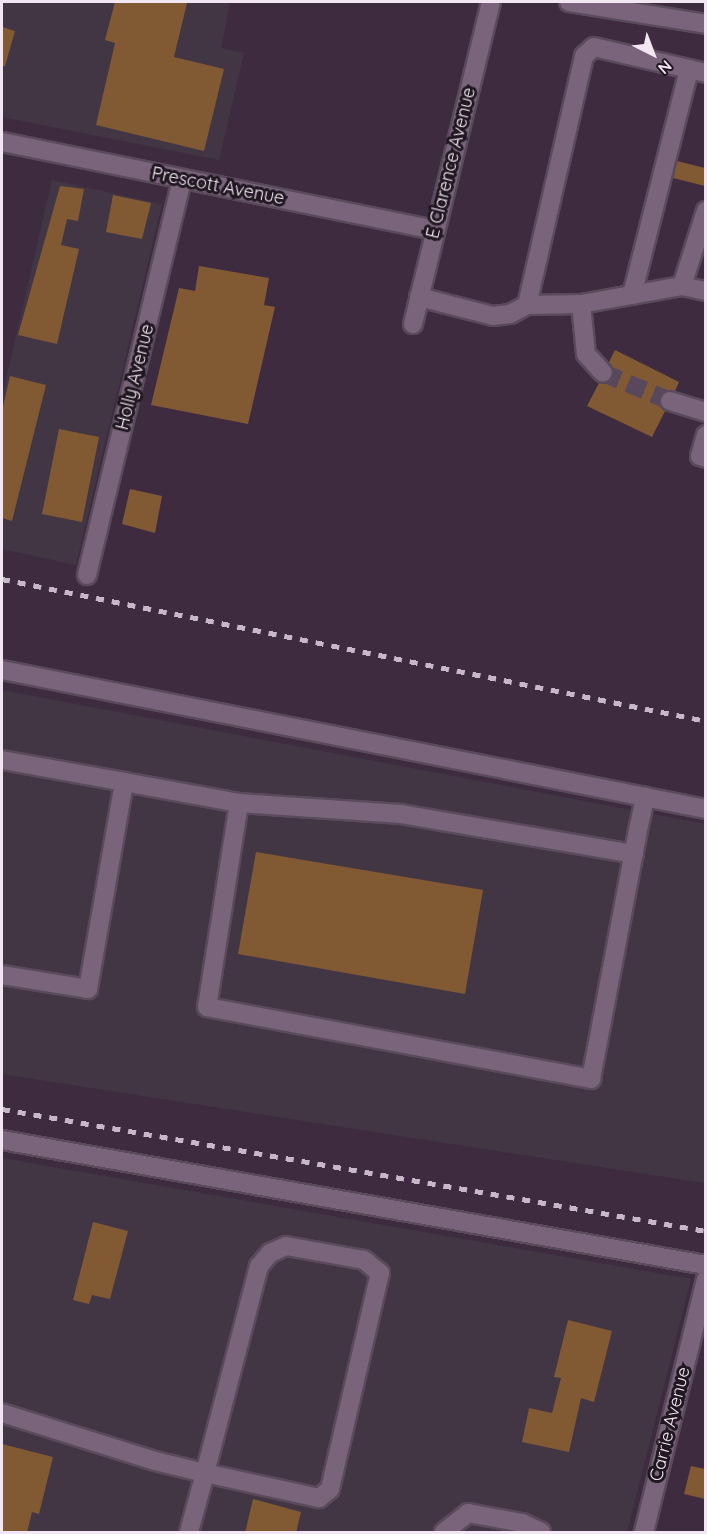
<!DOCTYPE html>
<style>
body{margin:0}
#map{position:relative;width:707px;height:1534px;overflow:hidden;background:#3e2b40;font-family:Quicksand,sans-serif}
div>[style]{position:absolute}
.industrial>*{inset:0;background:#433644}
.building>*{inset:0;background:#815a34}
.minor-tunnel>*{height:18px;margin-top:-9px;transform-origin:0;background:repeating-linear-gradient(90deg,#59475b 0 18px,transparent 0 27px)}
.roads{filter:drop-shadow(2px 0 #5a4a5c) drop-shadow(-2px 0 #5a4a5c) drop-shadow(0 2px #5a4a5c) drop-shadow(0 -2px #5a4a5c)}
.minor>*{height:18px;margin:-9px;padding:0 9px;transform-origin:9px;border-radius:9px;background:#79647b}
.rail>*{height:4.5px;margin-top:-2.25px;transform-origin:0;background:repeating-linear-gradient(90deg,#c6b8c7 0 8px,transparent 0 16px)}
span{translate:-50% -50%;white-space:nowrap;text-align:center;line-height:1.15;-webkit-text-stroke:6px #201721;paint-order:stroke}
.street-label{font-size:18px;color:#f2e6f3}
.frame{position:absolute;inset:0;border:3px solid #f2e6f3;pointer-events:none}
.north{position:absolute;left:623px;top:24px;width:60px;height:60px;-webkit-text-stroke:4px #201721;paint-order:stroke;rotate:138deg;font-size:16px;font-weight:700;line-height:24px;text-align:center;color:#f2e6f3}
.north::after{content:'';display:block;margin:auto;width:21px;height:27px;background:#f2e6f3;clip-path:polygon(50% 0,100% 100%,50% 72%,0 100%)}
</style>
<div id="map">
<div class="industrial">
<div style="clip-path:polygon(2px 2px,230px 2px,221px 48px,244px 53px,219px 160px,2px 117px)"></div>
<div style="clip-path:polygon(52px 180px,162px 204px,76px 565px,2px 549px,2px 397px)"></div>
<div style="clip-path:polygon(2px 690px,705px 824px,704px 1183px,2px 1074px)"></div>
<div style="clip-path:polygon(2px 1158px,691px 1279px,627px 1532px,2px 1532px)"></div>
</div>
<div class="building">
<div style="clip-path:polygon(115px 2px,187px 3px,174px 57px,224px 69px,204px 151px,96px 125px,115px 43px,105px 40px)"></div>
<div style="clip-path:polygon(2px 27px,15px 31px,5px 66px,2px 66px)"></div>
<div style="clip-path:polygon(677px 161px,705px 168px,705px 186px,673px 178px)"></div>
<div style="clip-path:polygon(60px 186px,84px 189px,78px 221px,67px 219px,61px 245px,79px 249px,57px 344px,18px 335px)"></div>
<div style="clip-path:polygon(113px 195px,151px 203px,142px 239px,106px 232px)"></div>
<div style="clip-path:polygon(199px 266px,269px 278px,264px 305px,275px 307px,248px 424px,151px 405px,179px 288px,195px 291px)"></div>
<div style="clip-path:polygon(615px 350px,679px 382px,675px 391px,667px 390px,659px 397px,665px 411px,652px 437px,587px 406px,599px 383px,606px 384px,613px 377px,609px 362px)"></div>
<div style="clip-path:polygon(10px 376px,46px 385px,12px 521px,2px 518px,2px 411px)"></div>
<div style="clip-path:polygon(59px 429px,99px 437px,82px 522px,42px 514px)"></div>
<div style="clip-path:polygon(130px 489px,162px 496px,155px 533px,122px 524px)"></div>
<div style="clip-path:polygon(256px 852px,483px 890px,465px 994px,238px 954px)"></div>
<div style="clip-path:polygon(93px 1222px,128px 1231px,110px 1299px,92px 1295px,89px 1304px,73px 1300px)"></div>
<div style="clip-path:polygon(568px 1320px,612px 1331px,594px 1402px,581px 1398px,569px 1452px,522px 1442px,529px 1408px,552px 1413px,561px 1378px,554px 1377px)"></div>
<div style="clip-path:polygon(2px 1444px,53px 1457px,39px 1514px,32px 1512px,27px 1533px,2px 1533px)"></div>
<div style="clip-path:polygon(691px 1466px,705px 1469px,705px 1499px,684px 1494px)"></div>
<div style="clip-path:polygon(253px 1499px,301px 1512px,296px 1533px,245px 1533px)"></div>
</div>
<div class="minor-tunnel">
<div style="left:603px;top:373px;width:73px;rotate:22.7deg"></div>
</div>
<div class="roads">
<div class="minor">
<div style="left:569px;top:2px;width:139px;rotate:9.1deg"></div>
<div style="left:2px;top:142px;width:442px;rotate:11.5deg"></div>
<div style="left:682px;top:286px;width:79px;rotate:-72.3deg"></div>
<div style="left:632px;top:295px;width:233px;rotate:-75.8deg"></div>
<div style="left:419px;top:297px;width:76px;rotate:14.4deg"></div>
<div style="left:493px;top:316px;width:17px;rotate:-7deg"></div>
<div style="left:510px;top:314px;width:19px;rotate:-28deg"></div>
<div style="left:527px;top:305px;width:255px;rotate:-77.1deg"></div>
<div style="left:584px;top:56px;width:13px;rotate:-42deg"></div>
<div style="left:594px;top:47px;width:115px;rotate:13.1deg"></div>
<div style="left:581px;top:304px;width:50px;rotate:84.3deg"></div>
<div style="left:586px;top:354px;width:25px;rotate:48deg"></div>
<div style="left:527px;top:305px;width:54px;rotate:-1.1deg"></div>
<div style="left:581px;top:304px;width:103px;rotate:-10.1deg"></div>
<div style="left:682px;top:286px;width:25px;rotate:12deg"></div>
<div style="left:413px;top:324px;width:331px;rotate:-76.4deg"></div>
<div style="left:670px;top:401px;width:38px;rotate:17deg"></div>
<div style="left:706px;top:435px;width:22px;rotate:106deg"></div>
<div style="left:700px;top:456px;width:6px;rotate:18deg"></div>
<div style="left:87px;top:575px;width:407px;rotate:-76.5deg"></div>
<div style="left:2px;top:670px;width:718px;rotate:11.17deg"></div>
<div style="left:2px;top:760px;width:124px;rotate:10.2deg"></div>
<div style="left:634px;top:854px;width:236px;rotate:-170.3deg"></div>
<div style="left:401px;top:814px;width:162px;rotate:-176.1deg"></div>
<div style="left:239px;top:803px;width:206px;rotate:98.9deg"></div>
<div style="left:207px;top:1007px;width:391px;rotate:10.6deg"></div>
<div style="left:591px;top:1079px;width:258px;rotate:-79.3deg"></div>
<div style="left:639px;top:826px;width:30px;rotate:-78deg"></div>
<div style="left:2px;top:975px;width:87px;rotate:9.2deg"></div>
<div style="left:88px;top:989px;width:210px;rotate:-80.1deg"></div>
<div style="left:124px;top:782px;width:117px;rotate:10.3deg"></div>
<div style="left:2px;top:1140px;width:715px;rotate:10.07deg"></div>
<div style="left:2px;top:1413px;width:160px;rotate:17.4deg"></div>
<div style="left:155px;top:1461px;width:51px;rotate:13.5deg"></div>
<div style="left:205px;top:1473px;width:117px;rotate:12.4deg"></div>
<div style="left:319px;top:1498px;width:14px;rotate:-39deg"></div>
<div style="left:330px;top:1489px;width:222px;rotate:-77deg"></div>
<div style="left:380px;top:1273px;width:21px;rotate:-141deg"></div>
<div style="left:364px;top:1260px;width:79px;rotate:-169.8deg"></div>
<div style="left:286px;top:1246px;width:17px;rotate:156deg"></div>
<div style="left:270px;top:1253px;width:17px;rotate:130deg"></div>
<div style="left:259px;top:1266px;width:214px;rotate:104.6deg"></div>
<div style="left:205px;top:1473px;width:61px;rotate:105.2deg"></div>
<div style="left:444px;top:1532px;width:31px;rotate:-38deg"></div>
<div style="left:468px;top:1513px;width:55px;rotate:10.5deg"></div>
<div style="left:522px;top:1523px;width:21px;rotate:25deg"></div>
<div style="left:644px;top:1532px;width:260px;rotate:-76.2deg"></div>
</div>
</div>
<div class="rail">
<div style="left:2px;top:579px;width:718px;rotate:11.4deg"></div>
<div style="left:2px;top:1109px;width:714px;rotate:9.83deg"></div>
</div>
<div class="street-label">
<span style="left:451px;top:163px;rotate:-76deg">E Clarence Avenue</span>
<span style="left:218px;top:186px;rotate:11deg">Prescott Avenue</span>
<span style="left:135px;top:377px;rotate:-76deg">Holly Avenue</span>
<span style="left:670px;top:1424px;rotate:-76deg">Carrie Avenue</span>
</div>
<div class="frame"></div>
<div class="north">N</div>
</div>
